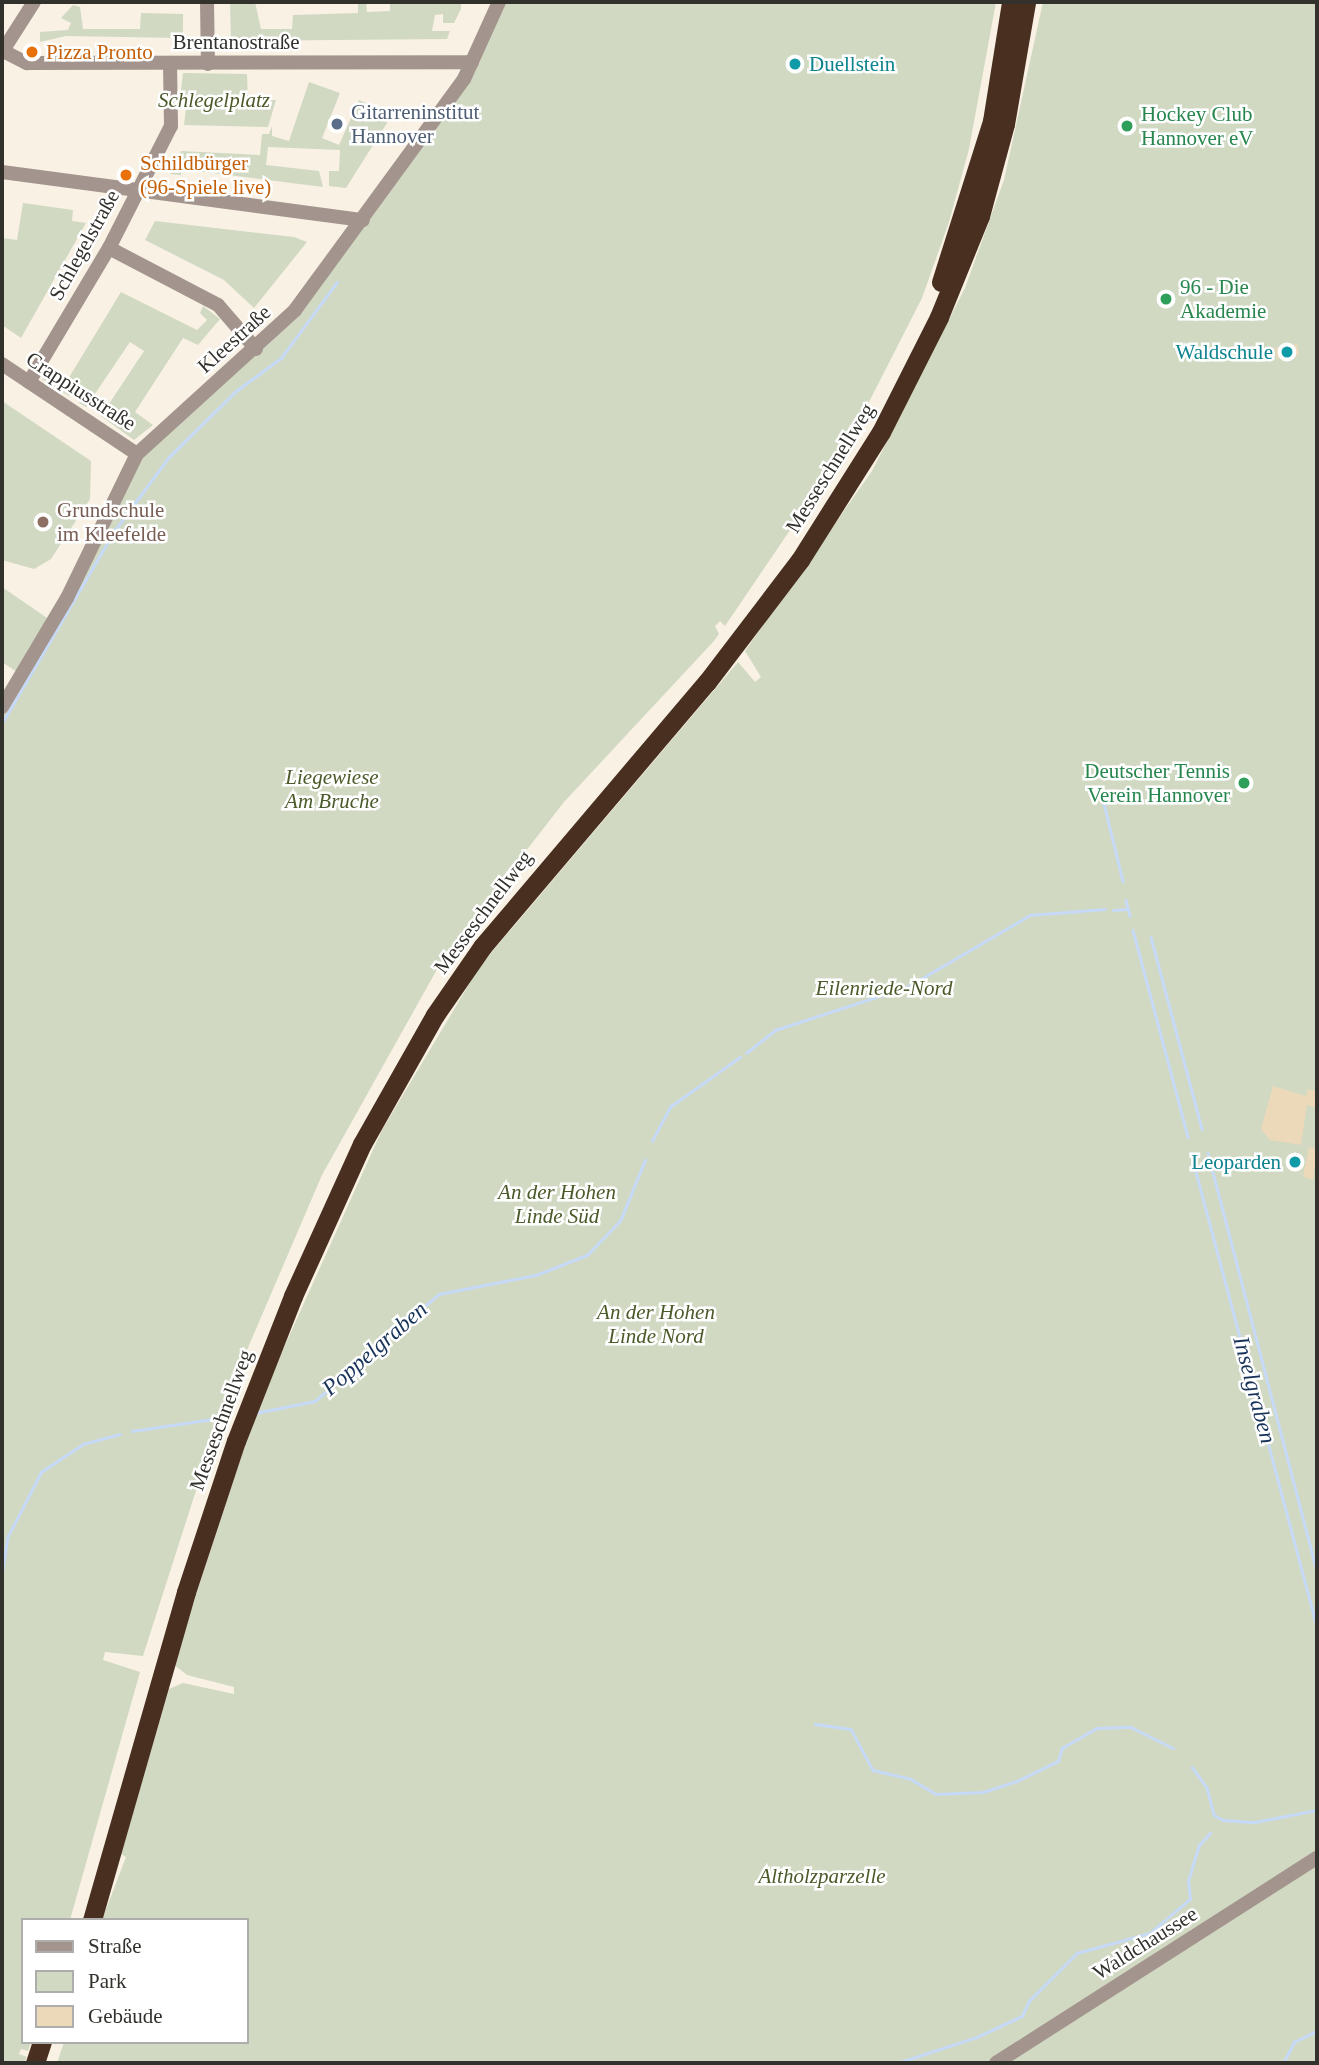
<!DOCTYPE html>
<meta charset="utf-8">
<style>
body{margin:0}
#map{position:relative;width:1319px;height:2065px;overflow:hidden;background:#f8f1e4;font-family:Georgia,serif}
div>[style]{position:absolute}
.green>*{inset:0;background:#d1d9c3}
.stream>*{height:2.5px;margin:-1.25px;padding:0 1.25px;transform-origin:1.25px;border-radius:1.25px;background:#c6daf7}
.building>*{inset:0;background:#ebd9ba}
.minor>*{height:14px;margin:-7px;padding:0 7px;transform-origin:7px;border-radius:7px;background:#a3948d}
.highway>*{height:19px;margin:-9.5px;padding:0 9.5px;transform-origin:9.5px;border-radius:9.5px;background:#492f20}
.dots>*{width:19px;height:19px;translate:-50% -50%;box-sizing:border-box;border:4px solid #fff;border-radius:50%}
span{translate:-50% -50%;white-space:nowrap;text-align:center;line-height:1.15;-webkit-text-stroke:5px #fff;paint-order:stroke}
.street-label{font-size:21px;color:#33312c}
.food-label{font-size:21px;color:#c56008}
.left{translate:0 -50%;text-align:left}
.culture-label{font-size:21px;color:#0d838f}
.right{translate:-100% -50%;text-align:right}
.park-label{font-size:21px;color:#4b5a29;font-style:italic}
.service-label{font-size:21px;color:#4e5e75}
.leisure-label{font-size:21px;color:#27864d}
.education-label{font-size:21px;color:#785e54}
.water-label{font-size:23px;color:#183359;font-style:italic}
.frame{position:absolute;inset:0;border:4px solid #33312c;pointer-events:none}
.legend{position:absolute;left:21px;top:1918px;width:228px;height:126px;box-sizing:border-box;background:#fff;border:2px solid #adadab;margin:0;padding:9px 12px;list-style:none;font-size:21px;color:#33312c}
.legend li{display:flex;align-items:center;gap:14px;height:35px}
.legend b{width:35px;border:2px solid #adadab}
</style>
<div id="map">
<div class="green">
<div style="clip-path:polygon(230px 2px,255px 2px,261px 29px,292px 29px,293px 15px,358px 13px,358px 4px,348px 2px,366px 2px,367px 12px,390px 11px,390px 2px,461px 2px,461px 9px,454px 23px,443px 23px,443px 14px,435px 15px,432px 31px,450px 31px,447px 39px,231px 41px)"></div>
<div style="clip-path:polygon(499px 2px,996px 2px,969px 149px,949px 222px,922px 298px,845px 449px,725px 626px,720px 621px,715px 626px,719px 634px,713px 642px,564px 802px,445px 955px,322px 1175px,223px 1406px,143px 1656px,105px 1652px,103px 1660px,140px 1672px,70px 1920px,23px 1920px,23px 2042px,31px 2042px,28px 2051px,21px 2049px,19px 2054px,27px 2057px,24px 2063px,2px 2063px,2px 707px,23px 676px,2px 662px,2px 587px,53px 622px,130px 465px,277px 331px,464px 80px)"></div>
<div style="clip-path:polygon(1043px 2px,1317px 2px,1317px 2063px,57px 2063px,64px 2042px,247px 2042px,247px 1920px,102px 1920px,126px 1857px,121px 1854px,169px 1689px,183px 1683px,234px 1694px,234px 1687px,187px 1675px,173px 1664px,259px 1403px,382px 1130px,480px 966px,738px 662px,755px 682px,761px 677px,745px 651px,872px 471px,965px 288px,1004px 180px)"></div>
<div style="clip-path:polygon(73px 5px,80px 7px,83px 29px,140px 29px,141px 13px,183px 14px,183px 31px,179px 38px,66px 36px,40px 42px,40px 32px,68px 30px,71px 23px,61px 18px)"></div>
<div style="clip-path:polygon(183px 73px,247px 74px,248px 100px,276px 100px,268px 127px,184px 125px,186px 108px,179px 108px)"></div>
<div style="clip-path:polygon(309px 82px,340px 93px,322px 138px,339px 145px,359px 100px,392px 115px,346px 188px,329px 186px,329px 171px,339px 171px,340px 150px,268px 147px,266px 165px,319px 171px,323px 187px,182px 169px,181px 175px,170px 174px,181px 151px,260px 155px,262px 134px,269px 134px,272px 126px,272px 136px,289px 141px)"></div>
<div style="clip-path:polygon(23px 203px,73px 210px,72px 221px,86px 223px,21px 338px,2px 325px,2px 238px,17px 240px)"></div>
<div style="clip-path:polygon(155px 221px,294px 237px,307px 242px,254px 308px,224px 280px,145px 240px)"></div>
<div style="clip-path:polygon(121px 292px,197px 330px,207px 320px,200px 313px,203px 306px,220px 319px,198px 345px,183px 338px,135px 412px,153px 425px,134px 440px,101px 416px,144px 351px,130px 342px,86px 407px,79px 403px,84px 395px,74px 389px,69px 396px,42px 379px,52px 376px,65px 384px)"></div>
<div style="clip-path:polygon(2px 401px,91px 461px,90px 499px,51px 559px,34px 569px,2px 560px)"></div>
</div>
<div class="stream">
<div style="left:2px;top:723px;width:224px;rotate:-59.7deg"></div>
<div style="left:115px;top:530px;width:89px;rotate:-53.6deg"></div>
<div style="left:168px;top:458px;width:95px;rotate:-44.6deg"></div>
<div style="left:236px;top:391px;width:56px;rotate:-36.3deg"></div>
<div style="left:281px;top:358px;width:94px;rotate:-53.6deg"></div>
<div style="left:1101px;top:791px;width:93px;rotate:76.3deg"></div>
<div style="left:1126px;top:900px;width:16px;rotate:76deg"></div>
<div style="left:1113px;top:910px;width:15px;rotate:-4deg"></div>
<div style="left:1133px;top:930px;width:214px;rotate:75.1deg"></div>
<div style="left:1151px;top:937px;width:199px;rotate:75.1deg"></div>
<div style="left:746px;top:1053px;width:37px;rotate:-38deg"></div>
<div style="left:775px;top:1030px;width:139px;rotate:-18deg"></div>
<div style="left:907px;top:987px;width:143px;rotate:-30.3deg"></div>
<div style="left:1030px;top:915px;width:75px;rotate:-4.6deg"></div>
<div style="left:652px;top:1141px;width:40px;rotate:-62deg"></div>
<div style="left:671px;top:1106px;width:85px;rotate:-35.4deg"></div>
<div style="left:1191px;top:1153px;width:490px;rotate:75.1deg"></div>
<div style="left:1208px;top:1153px;width:432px;rotate:75.4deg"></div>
<div style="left:255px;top:1413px;width:61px;rotate:-11.3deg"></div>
<div style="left:315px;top:1401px;width:164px;rotate:-40.8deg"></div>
<div style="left:439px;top:1294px;width:99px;rotate:-11.1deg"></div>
<div style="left:536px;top:1275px;width:55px;rotate:-21.4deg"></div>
<div style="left:587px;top:1255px;width:47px;rotate:-45.9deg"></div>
<div style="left:620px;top:1221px;width:66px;rotate:-67.7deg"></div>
<div style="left:132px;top:1431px;width:88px;rotate:-8.5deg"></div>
<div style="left:2px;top:1572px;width:36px;rotate:-81deg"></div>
<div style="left:8px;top:1536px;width:72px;rotate:-62.7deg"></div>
<div style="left:41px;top:1472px;width:50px;rotate:-33.7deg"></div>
<div style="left:83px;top:1444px;width:38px;rotate:-15deg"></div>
<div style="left:815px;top:1724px;width:36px;rotate:8deg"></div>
<div style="left:851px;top:1729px;width:47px;rotate:61.8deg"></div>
<div style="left:873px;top:1770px;width:39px;rotate:13deg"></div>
<div style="left:911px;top:1779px;width:29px;rotate:31deg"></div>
<div style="left:936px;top:1794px;width:47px;rotate:-2.4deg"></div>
<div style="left:983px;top:1792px;width:36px;rotate:-18deg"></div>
<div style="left:1017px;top:1781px;width:46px;rotate:-26deg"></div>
<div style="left:1058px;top:1761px;width:14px;rotate:-73deg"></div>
<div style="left:1062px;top:1748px;width:39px;rotate:-30deg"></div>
<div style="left:1096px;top:1728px;width:35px;rotate:-2deg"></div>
<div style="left:1131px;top:1727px;width:47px;rotate:26.6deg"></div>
<div style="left:1192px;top:1767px;width:26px;rotate:54deg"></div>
<div style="left:1207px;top:1788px;width:28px;rotate:75deg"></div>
<div style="left:1214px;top:1815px;width:10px;rotate:29deg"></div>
<div style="left:1223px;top:1820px;width:32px;rotate:4deg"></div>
<div style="left:1255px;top:1822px;width:63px;rotate:-11deg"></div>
<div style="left:897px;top:2063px;width:84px;rotate:-18deg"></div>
<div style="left:977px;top:2037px;width:50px;rotate:-25deg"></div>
<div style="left:1022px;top:2016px;width:17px;rotate:-65deg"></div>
<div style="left:1029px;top:2001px;width:68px;rotate:-45deg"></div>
<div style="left:1077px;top:1953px;width:76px;rotate:-15.3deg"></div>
<div style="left:1150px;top:1933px;width:52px;rotate:-40.4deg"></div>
<div style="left:1190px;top:1899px;width:18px;rotate:-96deg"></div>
<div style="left:1188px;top:1881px;width:38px;rotate:-73deg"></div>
<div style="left:1199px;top:1845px;width:16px;rotate:-47deg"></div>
<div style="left:1283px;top:2063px;width:24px;rotate:-62deg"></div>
<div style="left:1294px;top:2042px;width:25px;rotate:-26deg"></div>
</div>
<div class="building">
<div style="clip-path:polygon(1297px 344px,1299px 355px,1277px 359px,1275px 348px)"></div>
<div style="clip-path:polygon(1273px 1086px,1306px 1096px,1308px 1089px,1317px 1091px,1317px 1108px,1307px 1105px,1301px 1145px,1270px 1140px,1261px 1129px)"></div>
<div style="clip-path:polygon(1309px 1147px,1317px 1149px,1313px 1180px,1303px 1177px)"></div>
</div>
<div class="minor">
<div style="left:207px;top:2px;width:62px;rotate:89.1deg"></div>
<div style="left:3px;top:51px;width:27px;rotate:27deg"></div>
<div style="left:27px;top:63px;width:445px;rotate:-0.1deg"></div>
<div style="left:2px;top:52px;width:59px;rotate:-57.4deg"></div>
<div style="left:2px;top:172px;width:364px;rotate:7.6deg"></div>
<div style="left:109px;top:248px;width:123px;rotate:27.6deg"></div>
<div style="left:218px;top:305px;width:58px;rotate:49.2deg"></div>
<div style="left:2px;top:364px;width:162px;rotate:33.7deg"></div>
<div style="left:29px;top:382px;width:156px;rotate:-59.2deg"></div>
<div style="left:109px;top:248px;width:137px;rotate:-63.1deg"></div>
<div style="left:171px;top:126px;width:62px;rotate:-90.9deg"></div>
<div style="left:2px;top:707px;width:127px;rotate:-59.2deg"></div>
<div style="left:67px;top:598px;width:160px;rotate:-64.1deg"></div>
<div style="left:137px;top:454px;width:214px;rotate:-42.3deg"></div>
<div style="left:295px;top:310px;width:286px;rotate:-53.8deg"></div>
<div style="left:464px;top:79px;width:85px;rotate:-65.6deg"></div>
<div style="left:996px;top:2063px;width:381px;rotate:-32.6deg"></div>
</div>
<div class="highway">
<div style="left:941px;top:282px;width:169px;rotate:-72.4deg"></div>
<div style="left:992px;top:121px;width:121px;rotate:-80.9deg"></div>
<div style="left:92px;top:1920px;width:341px;rotate:-74deg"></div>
<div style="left:186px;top:1592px;width:159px;rotate:-71.7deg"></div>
<div style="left:236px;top:1441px;width:156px;rotate:-68.5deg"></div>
<div style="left:293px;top:1296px;width:167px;rotate:-65.6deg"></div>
<div style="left:362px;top:1144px;width:148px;rotate:-60.5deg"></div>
<div style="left:435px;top:1015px;width:83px;rotate:-55.3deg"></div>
<div style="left:482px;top:947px;width:348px;rotate:-49.7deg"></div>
<div style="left:707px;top:682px;width:153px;rotate:-52.7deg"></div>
<div style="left:800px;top:560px;width:151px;rotate:-57.7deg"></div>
<div style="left:881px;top:432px;width:129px;rotate:-63.2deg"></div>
<div style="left:939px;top:317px;width:109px;rotate:-67.9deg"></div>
<div style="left:980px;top:216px;width:95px;rotate:-74.8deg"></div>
<div style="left:1005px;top:124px;width:124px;rotate:-80.2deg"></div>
<div style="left:35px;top:2063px;width:22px;rotate:-72deg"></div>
</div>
<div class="dots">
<div style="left:32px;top:52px;background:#e8710a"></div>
<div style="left:795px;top:64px;background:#0f9aa8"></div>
<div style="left:337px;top:124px;background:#5c6f8a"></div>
<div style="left:1127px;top:126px;background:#2e9e5b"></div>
<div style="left:126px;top:175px;background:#e8710a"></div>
<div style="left:1166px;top:299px;background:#2e9e5b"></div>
<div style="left:1287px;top:352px;background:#0f9aa8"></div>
<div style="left:43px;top:522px;background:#8d6e63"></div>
<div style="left:1244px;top:783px;background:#2e9e5b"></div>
<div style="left:1295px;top:1162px;background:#0f9aa8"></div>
</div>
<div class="street-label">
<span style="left:236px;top:42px">Brentanostraße</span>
<span style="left:84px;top:245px;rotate:-61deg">Schlegelstraße</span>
<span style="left:234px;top:339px;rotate:-42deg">Kleestraße</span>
<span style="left:81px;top:391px;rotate:33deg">Crappiusstraße</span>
<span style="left:830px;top:468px;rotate:-58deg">Messeschnellweg</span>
<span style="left:483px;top:912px;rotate:-53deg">Messeschnellweg</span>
<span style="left:221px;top:1420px;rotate:-70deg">Messeschnellweg</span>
<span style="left:1145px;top:1943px;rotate:-32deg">Waldchaussee</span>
</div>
<div class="food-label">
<span class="left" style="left:46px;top:52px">Pizza Pronto</span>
<span class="left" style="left:140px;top:175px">Schildbürger<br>(96-Spiele live)</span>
</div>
<div class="culture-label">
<span class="left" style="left:809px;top:64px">Duellstein</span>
<span class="right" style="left:1273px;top:352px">Waldschule</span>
<span class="right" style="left:1281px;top:1162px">Leoparden</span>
</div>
<div class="park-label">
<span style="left:214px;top:100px">Schlegelplatz</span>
<span style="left:332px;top:789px">Liegewiese<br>Am Bruche</span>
<span style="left:884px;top:988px">Eilenriede-Nord</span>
<span style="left:557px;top:1204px">An der Hohen<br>Linde Süd</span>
<span style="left:656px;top:1324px">An der Hohen<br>Linde Nord</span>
<span style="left:822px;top:1876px">Altholzparzelle</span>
</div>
<div class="service-label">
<span class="left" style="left:351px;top:124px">Gitarreninstitut<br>Hannover</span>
</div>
<div class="leisure-label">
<span class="left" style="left:1141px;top:126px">Hockey Club<br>Hannover eV</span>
<span class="left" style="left:1180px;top:299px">96 - Die<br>Akademie</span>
<span class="right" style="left:1230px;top:783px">Deutscher Tennis<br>Verein Hannover</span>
</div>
<div class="education-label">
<span class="left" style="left:57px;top:522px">Grundschule<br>im Kleefelde</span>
</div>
<div class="water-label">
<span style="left:375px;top:1349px;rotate:-41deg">Poppelgraben</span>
<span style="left:1254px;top:1390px;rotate:75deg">Inselgraben</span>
</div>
<div class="frame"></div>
<ul class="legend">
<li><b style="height:9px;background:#a3948d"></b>Straße</li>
<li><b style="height:19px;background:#d1d9c3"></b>Park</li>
<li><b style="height:19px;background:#ebd9ba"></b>Gebäude</li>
</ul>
</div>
